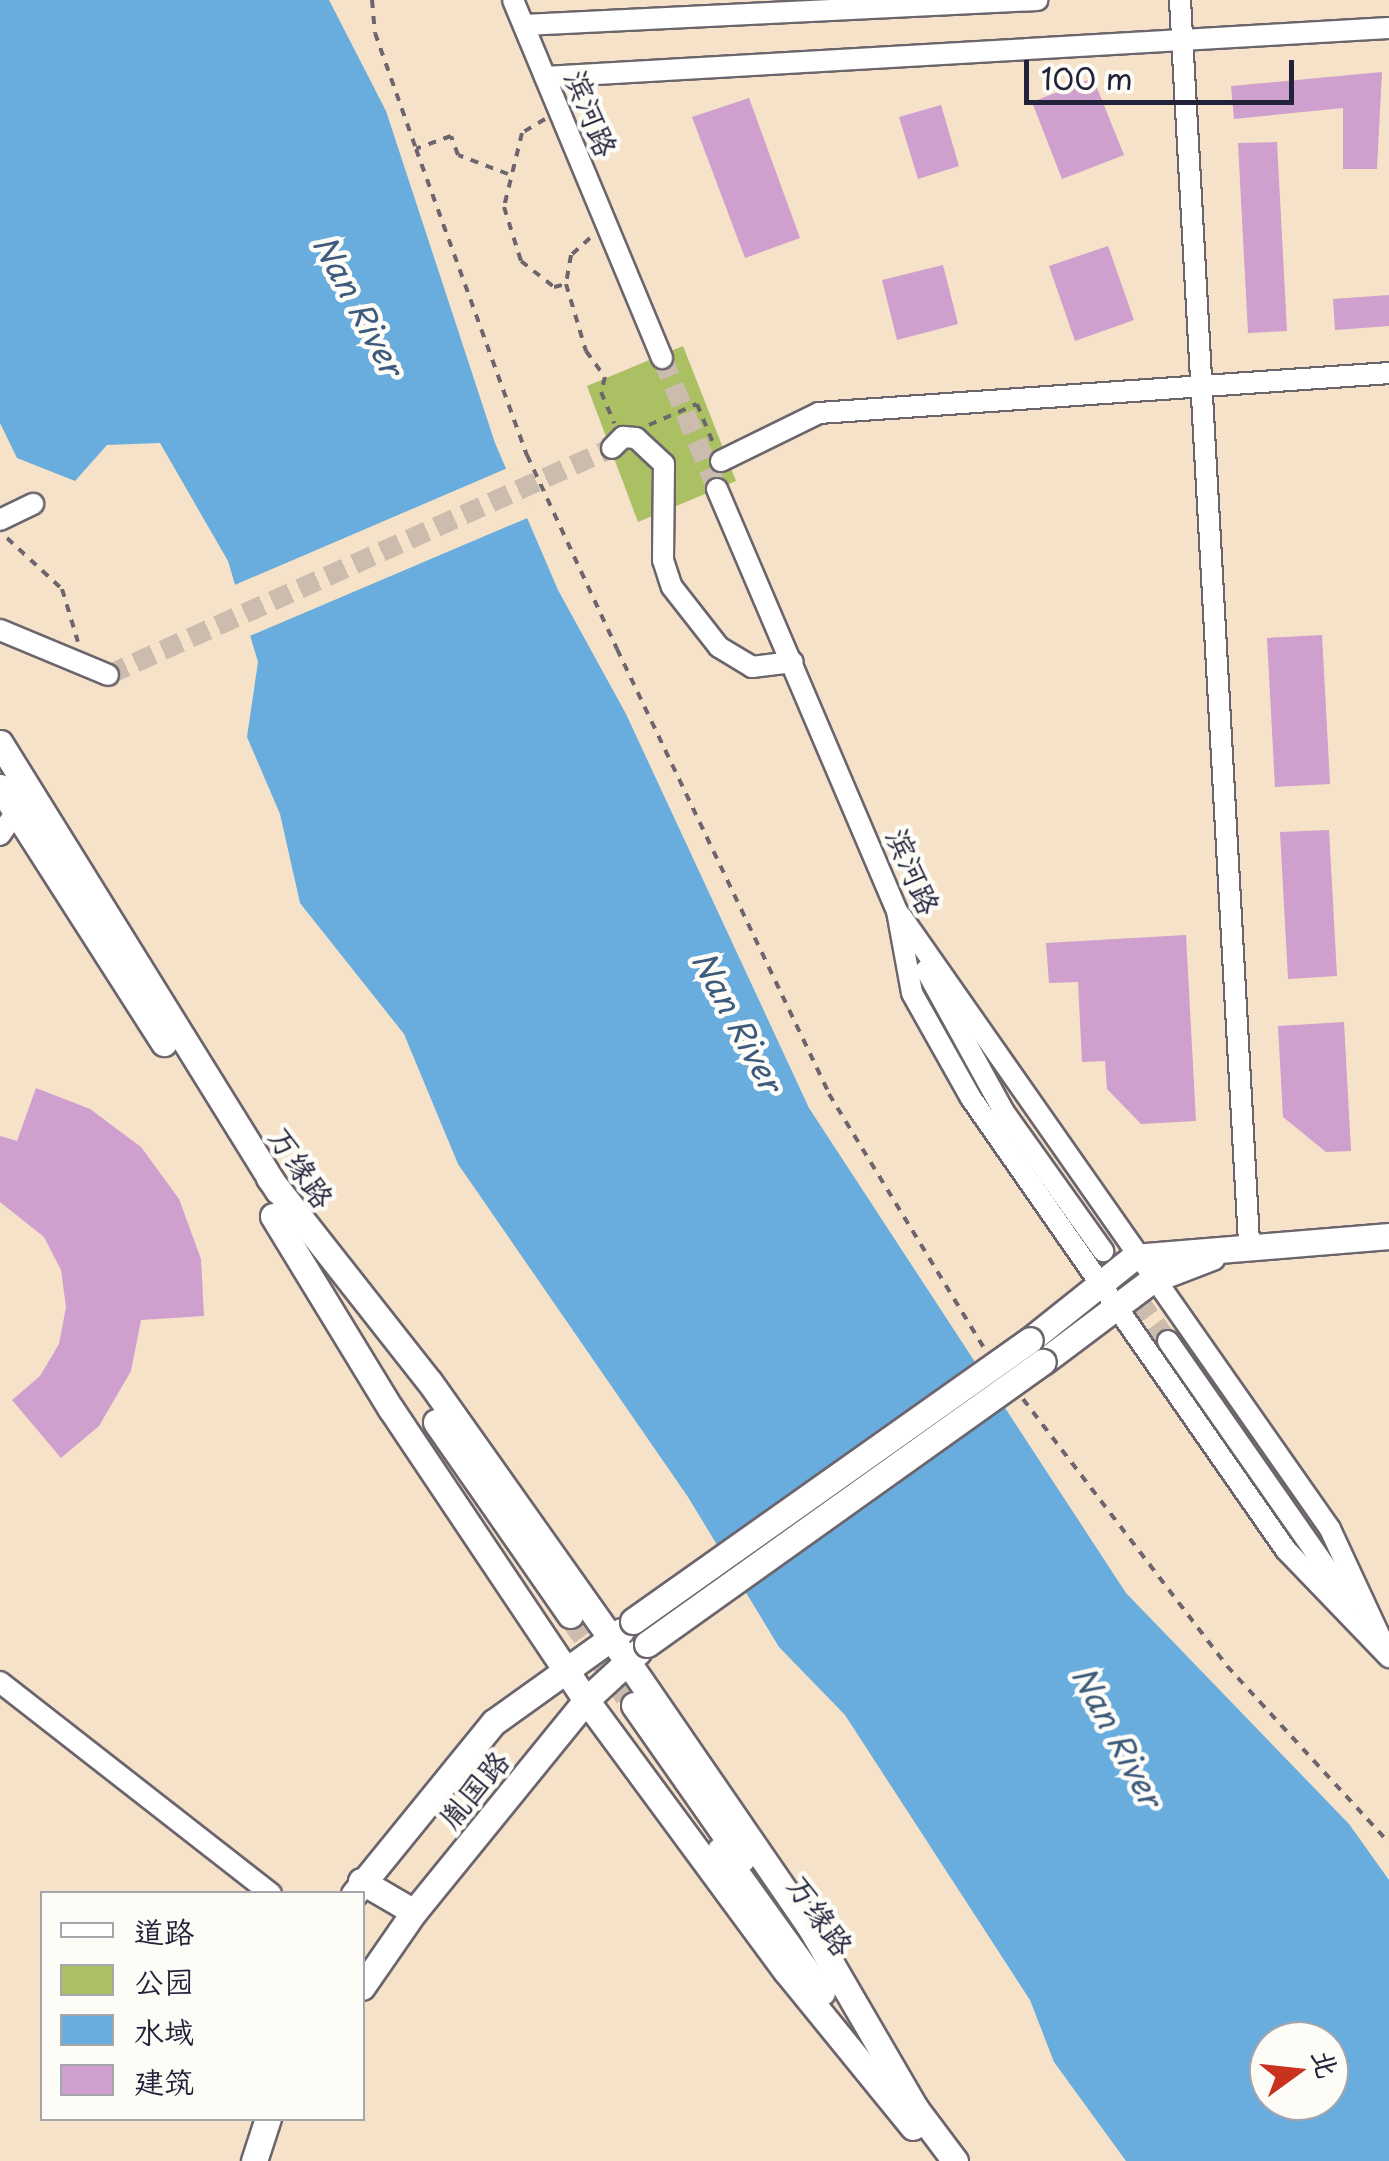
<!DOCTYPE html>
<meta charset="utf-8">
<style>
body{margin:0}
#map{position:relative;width:1389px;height:2161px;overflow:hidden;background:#f5e2c9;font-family:"Playpen Sans","LXGW WenKai TC",sans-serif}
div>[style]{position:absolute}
.green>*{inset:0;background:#abbf63}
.water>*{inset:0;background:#68adde}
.pier>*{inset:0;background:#f5e2c9}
.building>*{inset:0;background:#cf9fcd}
.minor-tunnel>*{height:20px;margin-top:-10px;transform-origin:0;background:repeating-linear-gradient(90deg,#cbbcad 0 20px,transparent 0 30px)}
.major-tunnel>*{height:25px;margin-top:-12.5px;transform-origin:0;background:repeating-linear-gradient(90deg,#cbbcad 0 25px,transparent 0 37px)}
.path>*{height:4px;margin-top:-2px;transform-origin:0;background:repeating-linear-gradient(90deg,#6c656d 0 8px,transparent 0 16px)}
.roads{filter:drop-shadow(2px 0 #6c656d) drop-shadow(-2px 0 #6c656d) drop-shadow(0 2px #6c656d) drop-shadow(0 -2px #6c656d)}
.minor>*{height:20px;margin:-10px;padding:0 10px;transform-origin:10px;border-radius:10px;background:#fff}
.major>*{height:25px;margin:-12.5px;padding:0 12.5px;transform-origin:12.5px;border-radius:12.5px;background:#fff}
.bridges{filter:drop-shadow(2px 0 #6c656d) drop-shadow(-2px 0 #6c656d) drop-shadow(0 2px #6c656d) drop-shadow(0 -2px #6c656d)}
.major-bridge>*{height:25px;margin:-12.5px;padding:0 12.5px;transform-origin:12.5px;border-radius:12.5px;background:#fff}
span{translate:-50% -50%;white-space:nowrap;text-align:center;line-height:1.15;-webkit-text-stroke:9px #fdfcf7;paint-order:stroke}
.street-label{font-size:30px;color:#22223b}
.water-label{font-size:32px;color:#3e5a7c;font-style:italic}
.legend{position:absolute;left:40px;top:1891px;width:325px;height:230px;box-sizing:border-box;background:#fdfcf7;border:2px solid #a5a5ac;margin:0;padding:12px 18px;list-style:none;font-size:30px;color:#22223b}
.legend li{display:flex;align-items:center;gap:20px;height:50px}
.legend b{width:50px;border:2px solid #a5a5ac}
.north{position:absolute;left:1249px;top:2021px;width:100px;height:100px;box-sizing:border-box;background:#fdfcf7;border:2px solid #a5a5ac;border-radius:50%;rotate:75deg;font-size:28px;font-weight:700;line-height:40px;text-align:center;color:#22223b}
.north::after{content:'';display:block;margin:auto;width:35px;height:45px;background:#c8321e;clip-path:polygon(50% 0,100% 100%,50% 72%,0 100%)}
.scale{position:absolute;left:1024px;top:60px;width:270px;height:45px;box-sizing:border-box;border:5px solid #22223b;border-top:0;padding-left:12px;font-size:30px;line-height:35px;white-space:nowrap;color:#22223b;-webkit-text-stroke:8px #fdfcf7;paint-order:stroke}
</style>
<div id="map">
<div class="green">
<div style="clip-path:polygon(683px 346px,736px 481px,638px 522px,587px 386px)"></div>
</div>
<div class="water">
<div style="clip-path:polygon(evenodd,0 0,329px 0,386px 111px,495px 443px,558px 590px,626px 714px,809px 1108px,1126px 1593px,1349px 1824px,1389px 1880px,1389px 2161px,1126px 2161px,1054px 2062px,1030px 2000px,845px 1715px,779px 1647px,688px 1497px,458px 1164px,404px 1034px,300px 903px,280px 814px,247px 737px,258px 662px,228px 561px,160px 443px,107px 445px,75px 481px,17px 458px,0 423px,0 0,1269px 2041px,1329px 2041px,1329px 2101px,1269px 2101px,1269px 2041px)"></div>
</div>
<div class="pier">
<div style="clip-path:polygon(510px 467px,532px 516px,245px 638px,230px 587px)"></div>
</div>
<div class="building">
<div style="clip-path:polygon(1382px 72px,1377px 169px,1343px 169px,1343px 108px,1234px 119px,1231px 86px)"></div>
<div style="clip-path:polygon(1093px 78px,1124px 155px,1062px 179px,1032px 102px)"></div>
<div style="clip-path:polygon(749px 98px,800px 238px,745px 258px,692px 117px)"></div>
<div style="clip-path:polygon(941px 105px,959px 166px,918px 179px,899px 117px)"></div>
<div style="clip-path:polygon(1277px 142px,1287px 331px,1248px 333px,1238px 143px)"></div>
<div style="clip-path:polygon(1108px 246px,1134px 320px,1075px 341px,1049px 266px)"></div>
<div style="clip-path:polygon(943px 265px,958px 324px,897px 340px,882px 280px)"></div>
<div style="clip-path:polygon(1389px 295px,1389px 326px,1335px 330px,1333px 299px)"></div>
<div style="clip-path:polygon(1322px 635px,1330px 784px,1275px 787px,1267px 638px)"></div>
<div style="clip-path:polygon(1329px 830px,1337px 976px,1288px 979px,1280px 832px)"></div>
<div style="clip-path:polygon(1186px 935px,1196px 1121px,1141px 1124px,1107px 1089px,1105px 1061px,1082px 1062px,1078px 982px,1049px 983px,1046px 943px)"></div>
<div style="clip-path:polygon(1344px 1022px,1351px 1151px,1326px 1152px,1283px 1117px,1278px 1026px)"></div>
<div style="clip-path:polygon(36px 1088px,90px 1109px,141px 1147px,179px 1199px,201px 1259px,204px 1316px,141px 1320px,131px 1371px,99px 1426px,61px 1458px,12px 1400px,40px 1376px,59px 1344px,66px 1307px,61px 1270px,44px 1237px,0 1202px,0 1136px,17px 1141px)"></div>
</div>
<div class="minor-tunnel">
<div style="left:662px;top:358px;width:142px;rotate:67.2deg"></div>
<div style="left:108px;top:675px;width:553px;rotate:-24.25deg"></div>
<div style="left:1103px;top:1251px;width:111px;rotate:54.2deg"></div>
</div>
<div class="major-tunnel">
<div style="left:570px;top:1615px;width:110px;rotate:54.6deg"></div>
</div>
<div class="path">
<div style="left:372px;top:0;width:33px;rotate:85deg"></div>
<div style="left:375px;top:33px;width:123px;rotate:70.5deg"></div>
<div style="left:545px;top:119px;width:27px;rotate:149deg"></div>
<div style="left:522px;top:133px;width:76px;rotate:103.7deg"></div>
<div style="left:504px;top:207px;width:57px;rotate:72.5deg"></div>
<div style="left:521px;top:261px;width:42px;rotate:38.2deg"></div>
<div style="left:554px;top:287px;width:12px;rotate:-14deg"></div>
<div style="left:508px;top:174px;width:53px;rotate:-159.2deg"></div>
<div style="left:458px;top:155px;width:20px;rotate:-110deg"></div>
<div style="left:451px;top:136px;width:37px;rotate:160deg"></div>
<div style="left:416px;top:149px;width:326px;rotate:70.1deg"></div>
<div style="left:527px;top:455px;width:214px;rotate:65.1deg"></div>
<div style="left:617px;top:649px;width:493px;rotate:64.5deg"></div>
<div style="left:829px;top:1094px;width:298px;rotate:58.6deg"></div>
<div style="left:590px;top:238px;width:25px;rotate:138deg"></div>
<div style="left:571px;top:255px;width:29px;rotate:100deg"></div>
<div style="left:566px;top:284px;width:70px;rotate:73.4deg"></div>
<div style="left:586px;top:351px;width:32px;rotate:54deg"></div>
<div style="left:605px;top:377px;width:16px;rotate:105deg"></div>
<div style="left:601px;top:392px;width:34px;rotate:67deg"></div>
<div style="left:649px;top:425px;width:52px;rotate:-23.6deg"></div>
<div style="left:697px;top:404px;width:42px;rotate:67.7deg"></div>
<div style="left:7px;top:538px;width:75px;rotate:42.8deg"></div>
<div style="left:62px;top:589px;width:55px;rotate:73.2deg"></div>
<div style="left:1023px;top:1399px;width:336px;rotate:52.6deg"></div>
<div style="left:1227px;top:1666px;width:240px;rotate:47.5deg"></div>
</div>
<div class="roads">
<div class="minor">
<div style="left:513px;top:0;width:388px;rotate:67.4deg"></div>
<div style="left:1180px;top:0;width:1245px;rotate:86.82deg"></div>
<div style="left:524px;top:25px;width:514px;rotate:-2.79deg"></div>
<div style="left:545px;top:77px;width:845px;rotate:-3.32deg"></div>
<div style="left:612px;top:448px;width:16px;rotate:-45deg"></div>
<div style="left:623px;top:437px;width:13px;rotate:4deg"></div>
<div style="left:636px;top:438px;width:38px;rotate:43deg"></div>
<div style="left:664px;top:464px;width:96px;rotate:90.6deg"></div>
<div style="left:663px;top:560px;width:28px;rotate:72deg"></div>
<div style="left:672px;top:587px;width:76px;rotate:51.9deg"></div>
<div style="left:719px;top:647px;width:39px;rotate:31deg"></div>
<div style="left:752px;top:667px;width:41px;rotate:-7deg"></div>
<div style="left:721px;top:461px;width:109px;rotate:-26.1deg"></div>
<div style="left:819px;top:413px;width:571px;rotate:-4.01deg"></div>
<div style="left:717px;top:489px;width:471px;rotate:66.9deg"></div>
<div style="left:0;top:520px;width:37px;rotate:-26deg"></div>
<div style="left:0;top:630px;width:117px;rotate:22.6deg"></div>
<div style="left:0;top:835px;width:38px;rotate:-55deg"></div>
<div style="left:897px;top:911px;width:83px;rotate:79.6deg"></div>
<div style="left:912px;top:993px;width:120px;rotate:60.7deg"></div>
<div style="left:971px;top:1098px;width:551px;rotate:55.13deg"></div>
<div style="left:1286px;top:1550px;width:149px;rotate:46.1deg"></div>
<div style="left:901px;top:916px;width:748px;rotate:55.01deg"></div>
<div style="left:1330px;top:1529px;width:123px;rotate:65.1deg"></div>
<div style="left:926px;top:970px;width:162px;rotate:61.2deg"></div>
<div style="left:1004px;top:1112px;width:171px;rotate:54.5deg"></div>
<div style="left:1168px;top:1341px;width:318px;rotate:55.1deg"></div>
<div style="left:0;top:1682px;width:344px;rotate:38deg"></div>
</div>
<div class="major">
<div style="left:0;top:743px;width:527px;rotate:58.18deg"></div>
<div style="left:0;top:787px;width:304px;rotate:57.4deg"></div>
<div style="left:269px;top:1178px;width:258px;rotate:51.8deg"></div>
<div style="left:429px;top:1381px;width:343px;rotate:54.7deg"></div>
<div style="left:627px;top:1661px;width:323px;rotate:55.5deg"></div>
<div style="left:810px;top:1927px;width:216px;rotate:59.8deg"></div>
<div style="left:273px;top:1216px;width:226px;rotate:58.6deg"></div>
<div style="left:391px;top:1409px;width:350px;rotate:56.2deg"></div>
<div style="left:586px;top:1700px;width:337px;rotate:53.6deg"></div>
<div style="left:786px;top:1971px;width:201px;rotate:50.9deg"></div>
<div style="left:1030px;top:1340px;width:133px;rotate:-38.6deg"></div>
<div style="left:1134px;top:1257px;width:256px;rotate:-4.7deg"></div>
<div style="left:1043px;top:1362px;width:136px;rotate:-37deg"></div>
<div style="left:1152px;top:1280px;width:64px;rotate:-21deg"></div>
<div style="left:436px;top:1422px;width:235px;rotate:55.2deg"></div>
<div style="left:634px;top:1705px;width:188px;rotate:55deg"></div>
<div style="left:720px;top:1850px;width:175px;rotate:54.3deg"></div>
<div style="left:361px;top:1881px;width:61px;rotate:30.3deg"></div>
<div style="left:354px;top:1894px;width:222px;rotate:-50.9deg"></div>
<div style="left:494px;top:1722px;width:156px;rotate:-35.6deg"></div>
<div style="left:362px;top:1987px;width:91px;rotate:-55.3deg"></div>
<div style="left:414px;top:1912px;width:273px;rotate:-50.9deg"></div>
<div style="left:586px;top:1700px;width:71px;rotate:-42.7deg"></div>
<div style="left:910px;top:2101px;width:75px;rotate:53.1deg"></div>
<div style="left:254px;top:2161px;width:45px;rotate:-72deg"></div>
</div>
</div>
<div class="bridges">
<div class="major-bridge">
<div style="left:633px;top:1621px;width:486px;rotate:-35.3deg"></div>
<div style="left:647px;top:1644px;width:486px;rotate:-35.5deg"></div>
</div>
</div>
<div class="street-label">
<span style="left:592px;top:113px;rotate:68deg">滨河路</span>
<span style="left:914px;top:871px;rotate:67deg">滨河路</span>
<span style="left:302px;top:1167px;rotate:56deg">万缘路</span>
<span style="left:473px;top:1789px;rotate:-50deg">胤国路</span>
<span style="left:821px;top:1915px;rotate:55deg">万缘路</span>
</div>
<div class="water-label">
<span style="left:359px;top:305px;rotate:62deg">Nan River</span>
<span style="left:738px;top:1021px;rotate:62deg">Nan River</span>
<span style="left:1118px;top:1736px;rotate:62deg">Nan River</span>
</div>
<ul class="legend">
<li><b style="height:12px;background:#fff"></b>道路</li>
<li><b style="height:28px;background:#abbf63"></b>公园</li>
<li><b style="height:28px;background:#68adde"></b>水域</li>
<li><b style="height:28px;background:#cf9fcd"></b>建筑</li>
</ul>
<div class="north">北</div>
<div class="scale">100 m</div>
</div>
